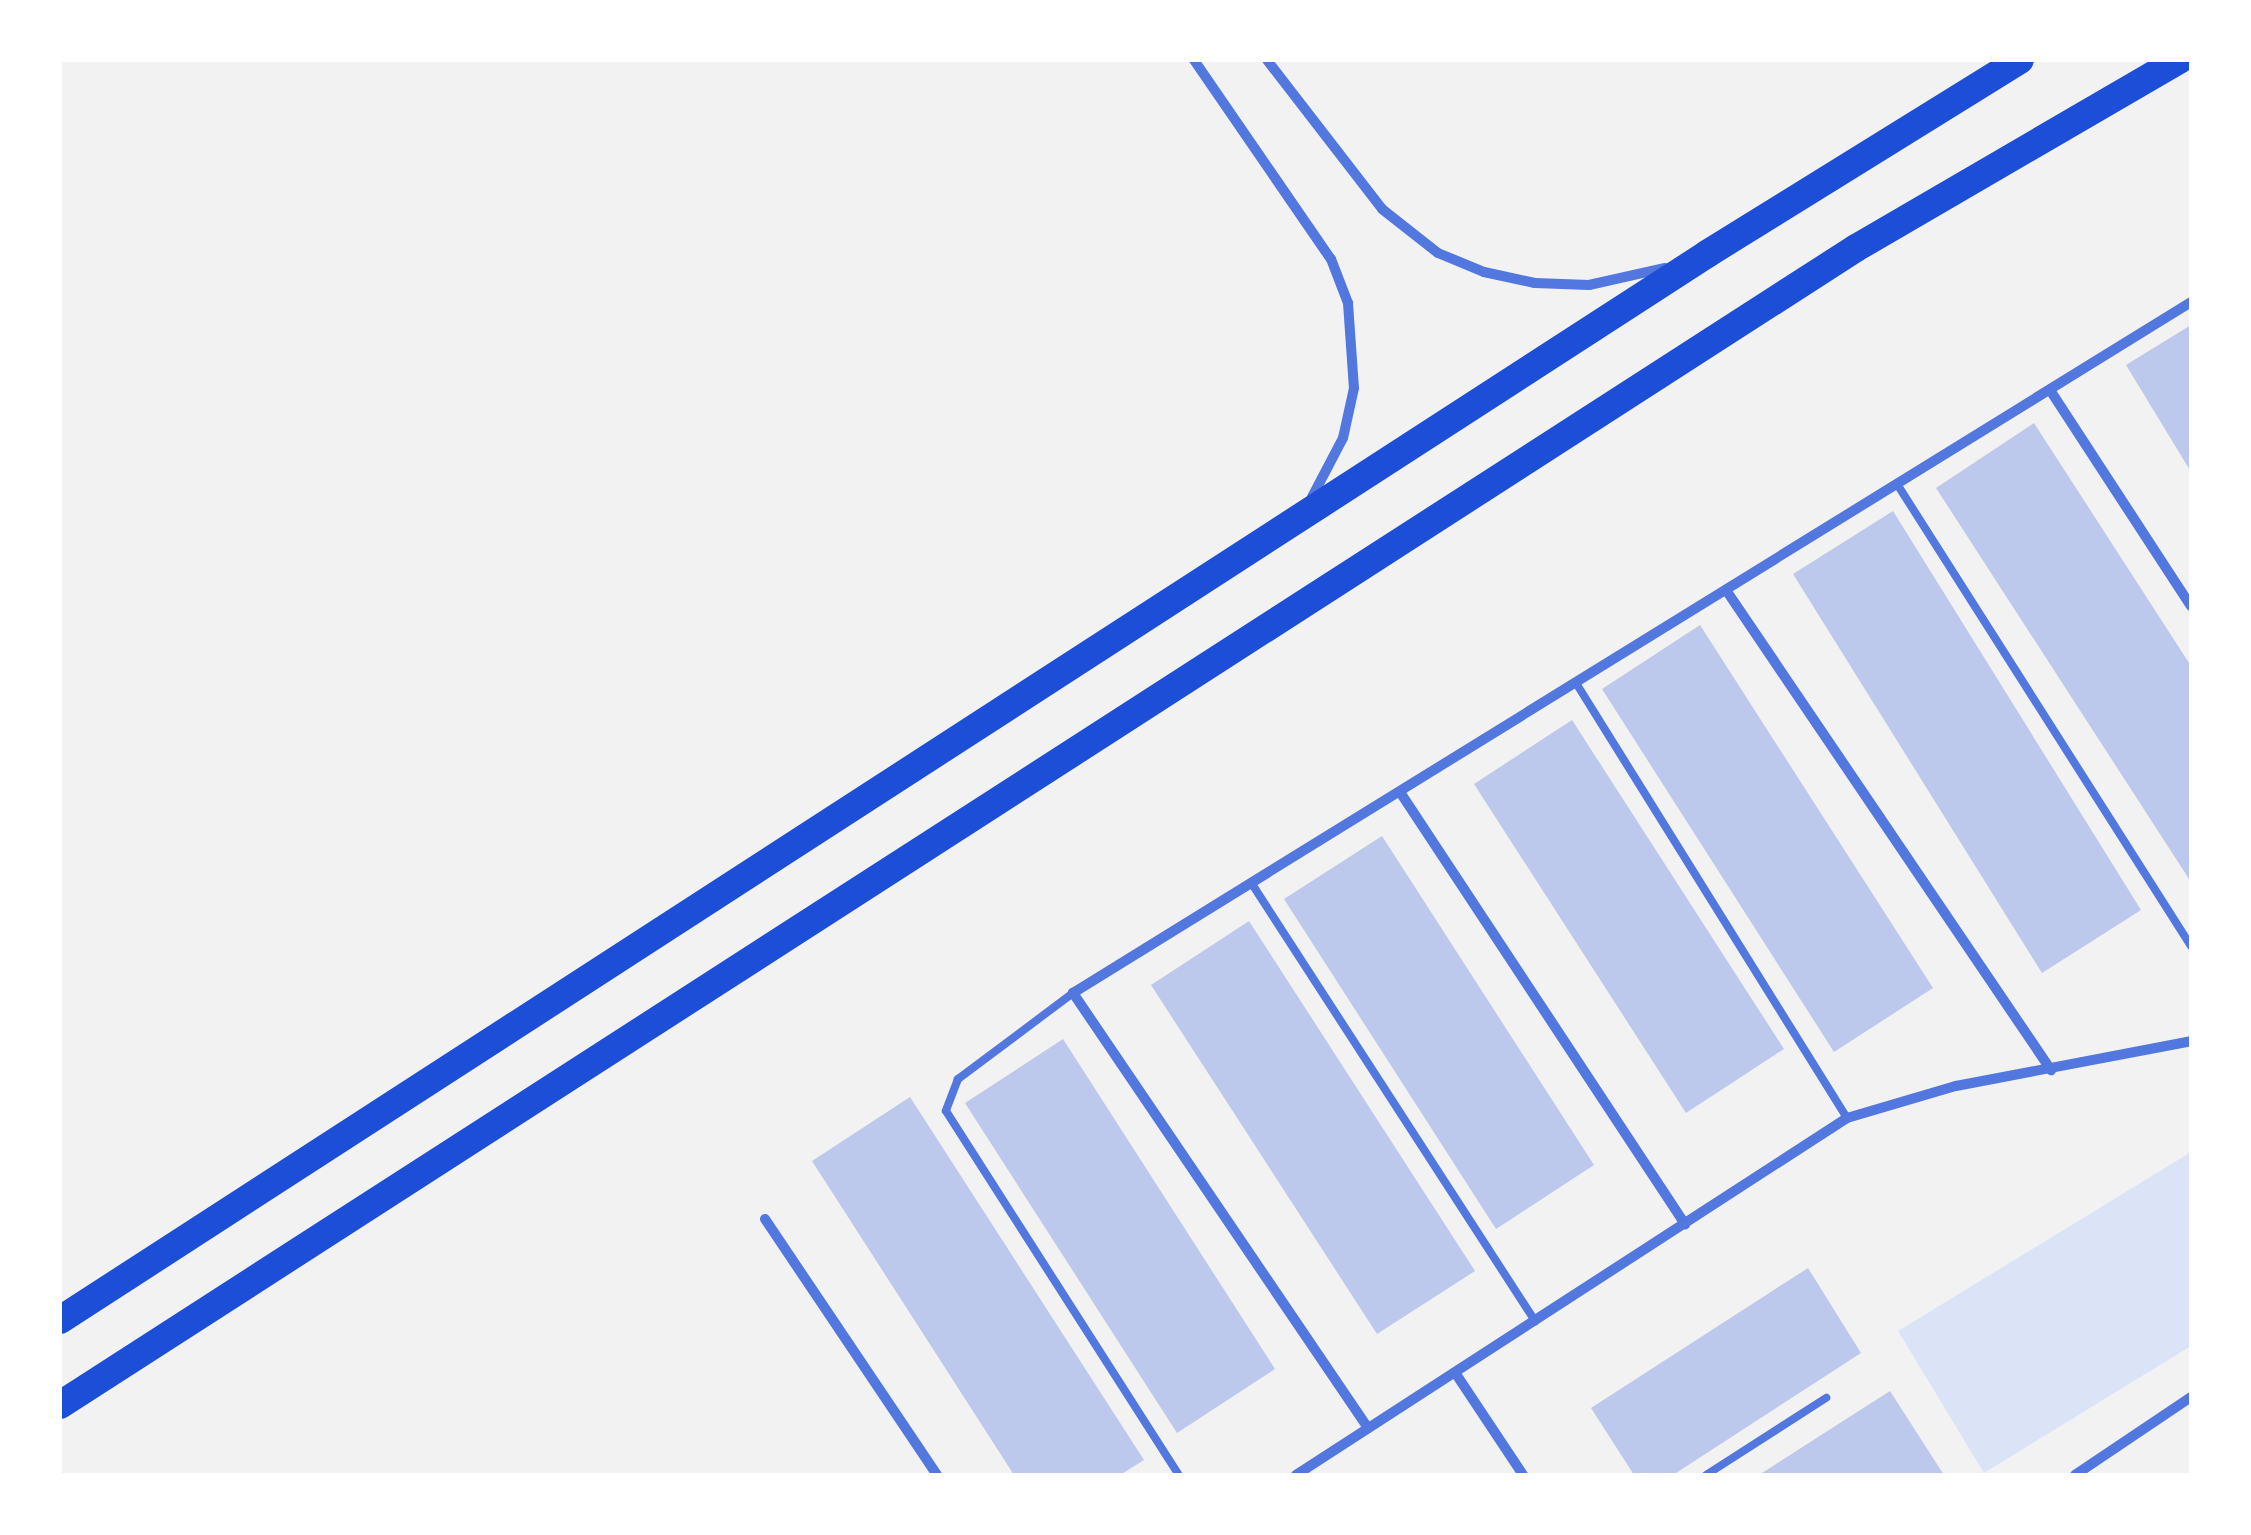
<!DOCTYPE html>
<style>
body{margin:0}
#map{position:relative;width:2251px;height:1535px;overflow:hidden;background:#f2f2f2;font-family:"PT Sans",sans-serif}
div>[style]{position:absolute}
.green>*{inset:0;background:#dbe4f7}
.building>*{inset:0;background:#bdc9ec}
.service>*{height:8px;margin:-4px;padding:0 4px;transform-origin:4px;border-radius:4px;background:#5277de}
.minor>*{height:10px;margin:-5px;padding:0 5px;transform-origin:5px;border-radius:5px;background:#5277de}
.trunk>*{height:28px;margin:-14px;padding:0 14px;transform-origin:14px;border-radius:14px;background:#1d4ed8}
span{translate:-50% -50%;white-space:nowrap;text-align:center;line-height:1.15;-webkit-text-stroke:10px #fff;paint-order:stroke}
.frame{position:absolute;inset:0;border:62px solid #fff;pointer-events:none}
</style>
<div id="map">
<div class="green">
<div style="clip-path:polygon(2191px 1152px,2191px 1346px,1984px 1473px,1898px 1331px)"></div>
</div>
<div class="building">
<div style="clip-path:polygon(2191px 325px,2191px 472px,2126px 365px)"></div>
<div style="clip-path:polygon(2034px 423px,2191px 666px,2191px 882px,1936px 488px)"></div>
<div style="clip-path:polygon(1893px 511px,2141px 910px,2042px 973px,1793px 574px)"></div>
<div style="clip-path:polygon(1700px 625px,1933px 988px,1834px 1052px,1602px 689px)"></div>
<div style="clip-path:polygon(1572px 720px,1784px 1049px,1686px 1113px,1474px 784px)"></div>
<div style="clip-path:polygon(1382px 836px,1594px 1165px,1496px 1229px,1284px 899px)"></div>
<div style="clip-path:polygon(1249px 921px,1475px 1271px,1377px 1334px,1151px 985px)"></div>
<div style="clip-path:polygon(1063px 1039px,1275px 1369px,1177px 1433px,965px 1103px)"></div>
<div style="clip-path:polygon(910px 1097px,1144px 1460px,1120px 1475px,1014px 1475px,812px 1161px)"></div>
<div style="clip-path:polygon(1808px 1268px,1861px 1353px,1673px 1475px,1634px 1475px,1591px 1408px)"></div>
<div style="clip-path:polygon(1890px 1391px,1944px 1475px,1759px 1475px,1818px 1437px)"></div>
</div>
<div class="service">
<div style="left:1897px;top:484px;width:548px;rotate:57.53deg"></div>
<div style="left:1576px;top:683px;width:513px;rotate:58.08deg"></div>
<div style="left:1252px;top:884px;width:521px;rotate:57.07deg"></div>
<div style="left:1073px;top:993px;width:144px;rotate:143.2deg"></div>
<div style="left:958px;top:1079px;width:34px;rotate:111deg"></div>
<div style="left:946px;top:1111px;width:432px;rotate:57.4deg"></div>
<div style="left:1706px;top:1475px;width:143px;rotate:-32.7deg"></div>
</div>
<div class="minor">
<div style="left:1194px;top:60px;width:242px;rotate:55.5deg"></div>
<div style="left:1331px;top:259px;width:47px;rotate:68.9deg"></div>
<div style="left:1348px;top:303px;width:85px;rotate:86deg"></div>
<div style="left:1354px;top:388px;width:51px;rotate:102.4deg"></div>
<div style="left:1343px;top:438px;width:67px;rotate:117.7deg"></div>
<div style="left:1267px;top:60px;width:188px;rotate:52.3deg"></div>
<div style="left:1382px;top:209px;width:71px;rotate:38.2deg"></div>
<div style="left:1438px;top:253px;width:50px;rotate:22.4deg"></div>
<div style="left:1484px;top:272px;width:52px;rotate:12.2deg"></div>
<div style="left:1535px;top:283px;width:54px;rotate:2.1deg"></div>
<div style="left:1589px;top:285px;width:78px;rotate:-12.6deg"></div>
<div style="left:2050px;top:390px;width:258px;rotate:56.9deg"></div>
<div style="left:1726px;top:590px;width:580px;rotate:55.9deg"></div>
<div style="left:1400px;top:792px;width:518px;rotate:56.59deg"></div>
<div style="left:765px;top:1219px;width:308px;rotate:56.1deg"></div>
<div style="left:1456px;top:1374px;width:121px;rotate:56.4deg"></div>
<div style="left:1368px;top:1428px;width:526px;rotate:-124.14deg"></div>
<div style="left:1073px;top:993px;width:1314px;rotate:-31.72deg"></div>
<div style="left:1296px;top:1475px;width:657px;rotate:-32.94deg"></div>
<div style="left:1847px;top:1118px;width:114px;rotate:-16.4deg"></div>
<div style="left:1956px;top:1086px;width:239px;rotate:-10.8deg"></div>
<div style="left:2075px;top:1475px;width:140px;rotate:-33.9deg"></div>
</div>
<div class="trunk">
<div style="left:60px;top:1320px;width:1962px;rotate:-32.91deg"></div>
<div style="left:1707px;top:254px;width:368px;rotate:-31.8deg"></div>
<div style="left:60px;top:1405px;width:2136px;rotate:-32.79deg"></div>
<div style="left:1856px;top:248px;width:374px;rotate:-30.2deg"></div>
</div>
<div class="frame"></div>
</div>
